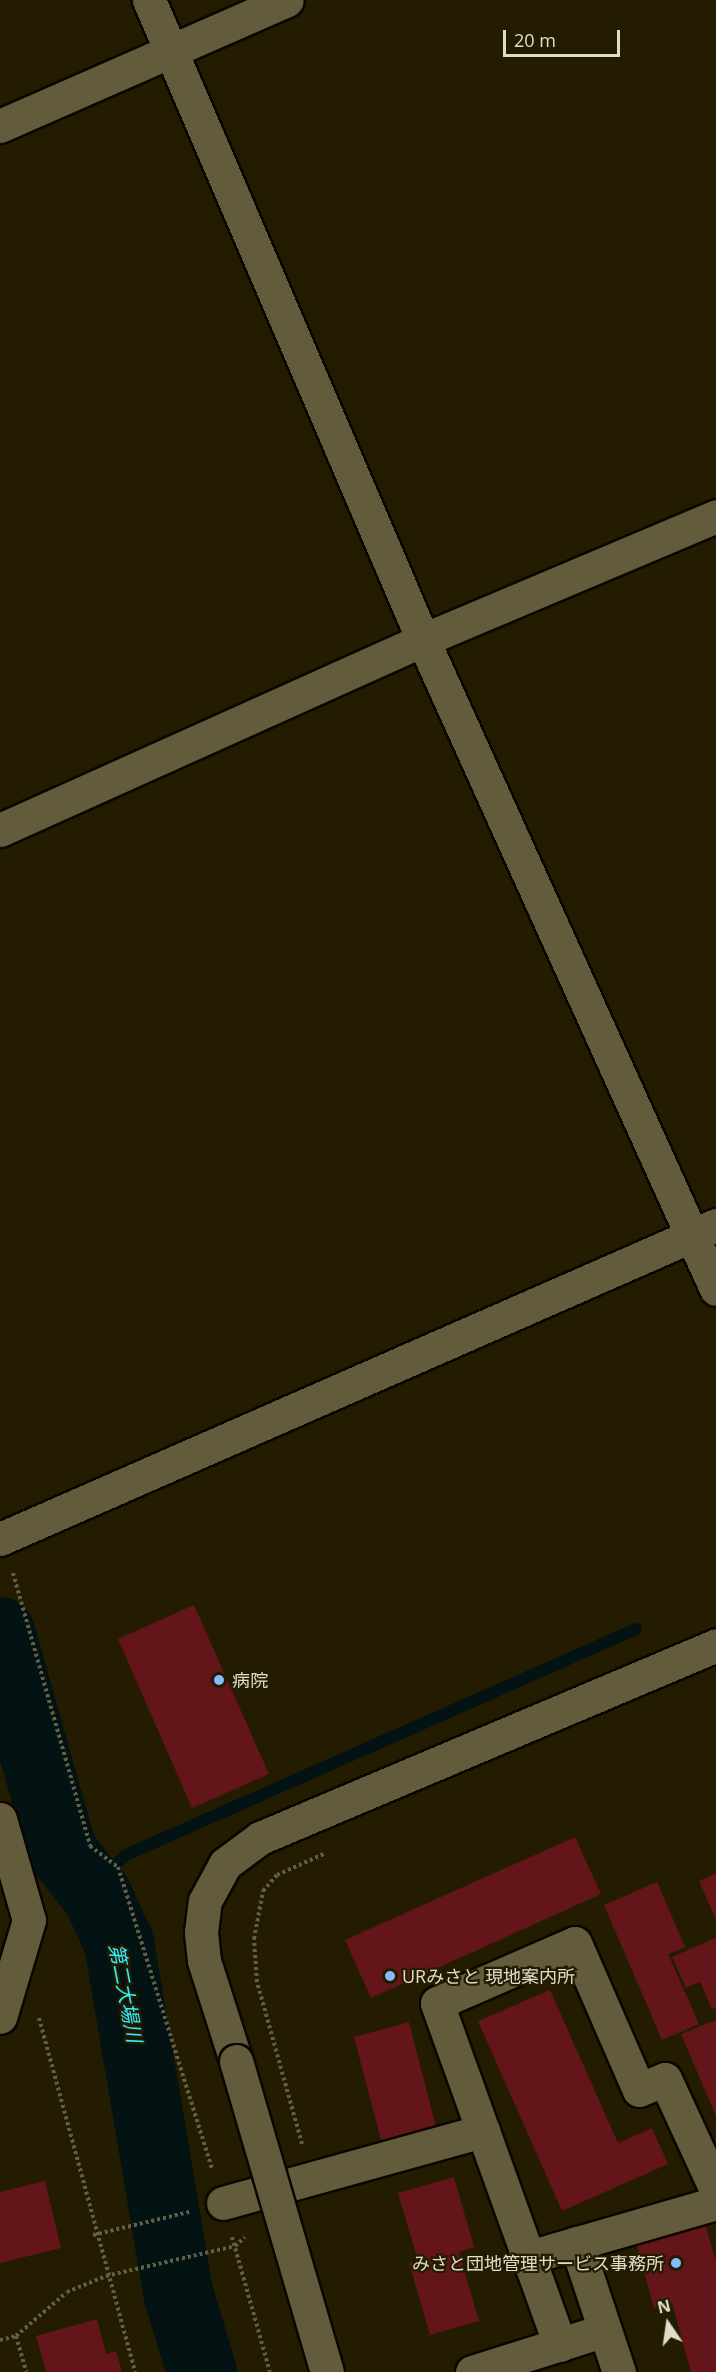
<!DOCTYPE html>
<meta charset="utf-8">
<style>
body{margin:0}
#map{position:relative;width:716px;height:2372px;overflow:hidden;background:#231c00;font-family:"Open Sans","Noto Sans JP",sans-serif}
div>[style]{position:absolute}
.stream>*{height:12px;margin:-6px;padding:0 6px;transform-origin:6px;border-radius:6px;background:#031213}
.river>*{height:70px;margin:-35px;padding:0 35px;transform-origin:35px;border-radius:35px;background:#031213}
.building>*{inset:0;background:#64151a}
.path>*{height:4px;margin-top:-2px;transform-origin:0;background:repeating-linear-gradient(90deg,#645e46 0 3px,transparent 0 6px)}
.roads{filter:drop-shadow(2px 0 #0d0600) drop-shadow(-2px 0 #0d0600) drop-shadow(0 2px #0d0600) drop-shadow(0 -2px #0d0600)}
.minor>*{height:33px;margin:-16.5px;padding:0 16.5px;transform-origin:16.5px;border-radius:16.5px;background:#625b3c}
.bridges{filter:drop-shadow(2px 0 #0d0600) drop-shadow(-2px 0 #0d0600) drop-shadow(0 2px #0d0600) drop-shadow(0 -2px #0d0600)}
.minor-bridge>*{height:33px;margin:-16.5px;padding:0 16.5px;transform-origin:16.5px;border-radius:16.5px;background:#625b3c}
.dots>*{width:16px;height:16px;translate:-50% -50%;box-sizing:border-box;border:3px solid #231c00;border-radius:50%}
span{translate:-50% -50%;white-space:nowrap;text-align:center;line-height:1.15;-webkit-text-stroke:4.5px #231c00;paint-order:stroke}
.poi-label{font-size:18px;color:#e0dcca}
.left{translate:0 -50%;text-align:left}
.right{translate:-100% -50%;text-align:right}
.water-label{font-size:20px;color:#31eefe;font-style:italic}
.north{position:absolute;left:638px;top:2294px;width:60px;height:60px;-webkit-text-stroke:4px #231c00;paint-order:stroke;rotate:347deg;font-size:16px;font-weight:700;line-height:24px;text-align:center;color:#e0dcca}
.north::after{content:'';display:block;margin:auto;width:21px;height:27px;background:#e0dcca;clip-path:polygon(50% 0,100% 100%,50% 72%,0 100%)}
.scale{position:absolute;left:503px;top:30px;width:117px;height:27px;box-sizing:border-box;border:3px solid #e0dcca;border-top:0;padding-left:8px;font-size:18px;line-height:21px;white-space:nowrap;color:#e0dcca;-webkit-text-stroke:4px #231c00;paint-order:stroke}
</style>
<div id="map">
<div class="stream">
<div style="left:91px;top:1888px;width:48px;rotate:-43.3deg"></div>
<div style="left:126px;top:1855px;width:558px;rotate:-23.9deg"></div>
</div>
<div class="river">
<div style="left:0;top:1632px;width:228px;rotate:74.2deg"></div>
<div style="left:62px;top:1851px;width:58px;rotate:52deg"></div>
<div style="left:98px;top:1897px;width:51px;rotate:65.5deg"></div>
<div style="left:119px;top:1943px;width:358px;rotate:80.4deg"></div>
<div style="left:179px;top:2296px;width:79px;rotate:73.2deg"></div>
</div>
<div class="building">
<div style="clip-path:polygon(194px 1605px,269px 1774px,192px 1808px,118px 1639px)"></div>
<div style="clip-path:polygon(575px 1837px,601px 1894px,371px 1998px,345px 1940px)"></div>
<div style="clip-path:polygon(716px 1873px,716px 1920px,699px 1881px)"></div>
<div style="clip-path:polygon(657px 1882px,685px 1947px,668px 1954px,699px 2024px,662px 2040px,604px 1905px)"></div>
<div style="clip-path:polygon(716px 1938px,716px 2008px,712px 2009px,700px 1982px,686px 1988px,672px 1957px)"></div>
<div style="clip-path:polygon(550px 1990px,618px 2143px,652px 2128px,668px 2164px,562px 2211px,478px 2021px)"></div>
<div style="clip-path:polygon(716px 2020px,716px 2116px,681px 2034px)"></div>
<div style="clip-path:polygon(409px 2022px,437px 2131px,382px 2144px,354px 2037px)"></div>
<div style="clip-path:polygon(454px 2177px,474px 2247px,459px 2252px,479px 2321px,430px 2335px,409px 2263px,418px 2261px,398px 2193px)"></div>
<div style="clip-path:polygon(45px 2181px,61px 2248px,0 2263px,0 2192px)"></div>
<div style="clip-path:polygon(705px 2223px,716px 2262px,716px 2372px,691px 2372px,672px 2303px,654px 2308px,636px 2242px)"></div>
<div style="clip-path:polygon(97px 2319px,106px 2354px,116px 2351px,122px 2372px,46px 2372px,36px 2336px)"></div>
</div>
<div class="path">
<div style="left:13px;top:1573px;width:284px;rotate:74.2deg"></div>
<div style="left:90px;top:1846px;width:35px;rotate:37deg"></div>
<div style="left:118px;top:1867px;width:316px;rotate:72.7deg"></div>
<div style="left:39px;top:2018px;width:367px;rotate:74.8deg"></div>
<div style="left:302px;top:2144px;width:168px;rotate:-105.5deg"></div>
<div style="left:257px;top:1982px;width:43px;rotate:-94deg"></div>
<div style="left:254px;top:1939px;width:49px;rotate:-79.4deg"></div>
<div style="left:263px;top:1891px;width:21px;rotate:-49deg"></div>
<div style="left:277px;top:1875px;width:54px;rotate:-24.2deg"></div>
<div style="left:93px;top:2235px;width:99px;rotate:-13.5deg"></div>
<div style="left:232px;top:2237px;width:140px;rotate:74.3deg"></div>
<div style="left:16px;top:2336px;width:37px;rotate:74deg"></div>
<div style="left:0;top:2340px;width:16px;rotate:-14deg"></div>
<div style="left:16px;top:2336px;width:67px;rotate:-40.8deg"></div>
<div style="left:67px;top:2292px;width:42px;rotate:-22.3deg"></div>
<div style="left:106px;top:2276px;width:132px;rotate:-13.1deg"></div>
<div style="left:235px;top:2246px;width:13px;rotate:-42deg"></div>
</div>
<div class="roads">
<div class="minor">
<div style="left:149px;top:0;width:696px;rotate:66.82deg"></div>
<div style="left:423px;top:640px;width:712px;rotate:65.7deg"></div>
<div style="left:0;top:126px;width:313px;rotate:-23.7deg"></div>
<div style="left:0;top:830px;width:464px;rotate:-24.2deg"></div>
<div style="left:423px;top:640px;width:318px;rotate:-22.9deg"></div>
<div style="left:0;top:1539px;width:782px;rotate:-23.68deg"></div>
<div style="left:0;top:1819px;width:105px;rotate:74deg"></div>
<div style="left:29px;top:1920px;width:101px;rotate:106.6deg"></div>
<div style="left:236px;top:2061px;width:105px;rotate:-107.7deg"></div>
<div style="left:204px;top:1961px;width:29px;rotate:-96deg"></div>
<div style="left:201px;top:1932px;width:31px;rotate:-83deg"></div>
<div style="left:205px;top:1901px;width:42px;rotate:-61.6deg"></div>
<div style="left:225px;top:1864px;width:44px;rotate:-36.6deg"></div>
<div style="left:260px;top:1838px;width:495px;rotate:-22.9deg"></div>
<div style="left:223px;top:2203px;width:270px;rotate:-15.5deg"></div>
<div style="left:576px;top:2243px;width:136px;rotate:71.6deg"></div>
<div style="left:529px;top:2257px;width:195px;rotate:-16.1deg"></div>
<div style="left:560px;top:2345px;width:363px;rotate:-109.8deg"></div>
<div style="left:437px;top:2003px;width:150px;rotate:-23.5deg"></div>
<div style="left:575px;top:1943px;width:160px;rotate:66.5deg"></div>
<div style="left:639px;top:2090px;width:28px;rotate:-23deg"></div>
<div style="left:665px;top:2079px;width:122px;rotate:65.3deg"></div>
<div style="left:472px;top:2372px;width:139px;rotate:-17.5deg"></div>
</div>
</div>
<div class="bridges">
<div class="minor-bridge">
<div style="left:236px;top:2061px;width:324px;rotate:73.7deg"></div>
</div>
</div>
<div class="dots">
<div style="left:219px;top:1680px;background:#85bbfb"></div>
<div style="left:390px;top:1976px;background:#85bbfb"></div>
<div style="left:676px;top:2263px;background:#85bbfb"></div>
</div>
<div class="poi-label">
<span class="left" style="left:232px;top:1680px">病院</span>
<span class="left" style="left:402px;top:1976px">URみさと 現地案内所</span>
<span class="right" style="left:664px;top:2263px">みさと団地管理サービス事務所</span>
</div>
<div class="water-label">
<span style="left:126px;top:1993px;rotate:79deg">第二大場川</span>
</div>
<div class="north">N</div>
<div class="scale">20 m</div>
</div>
